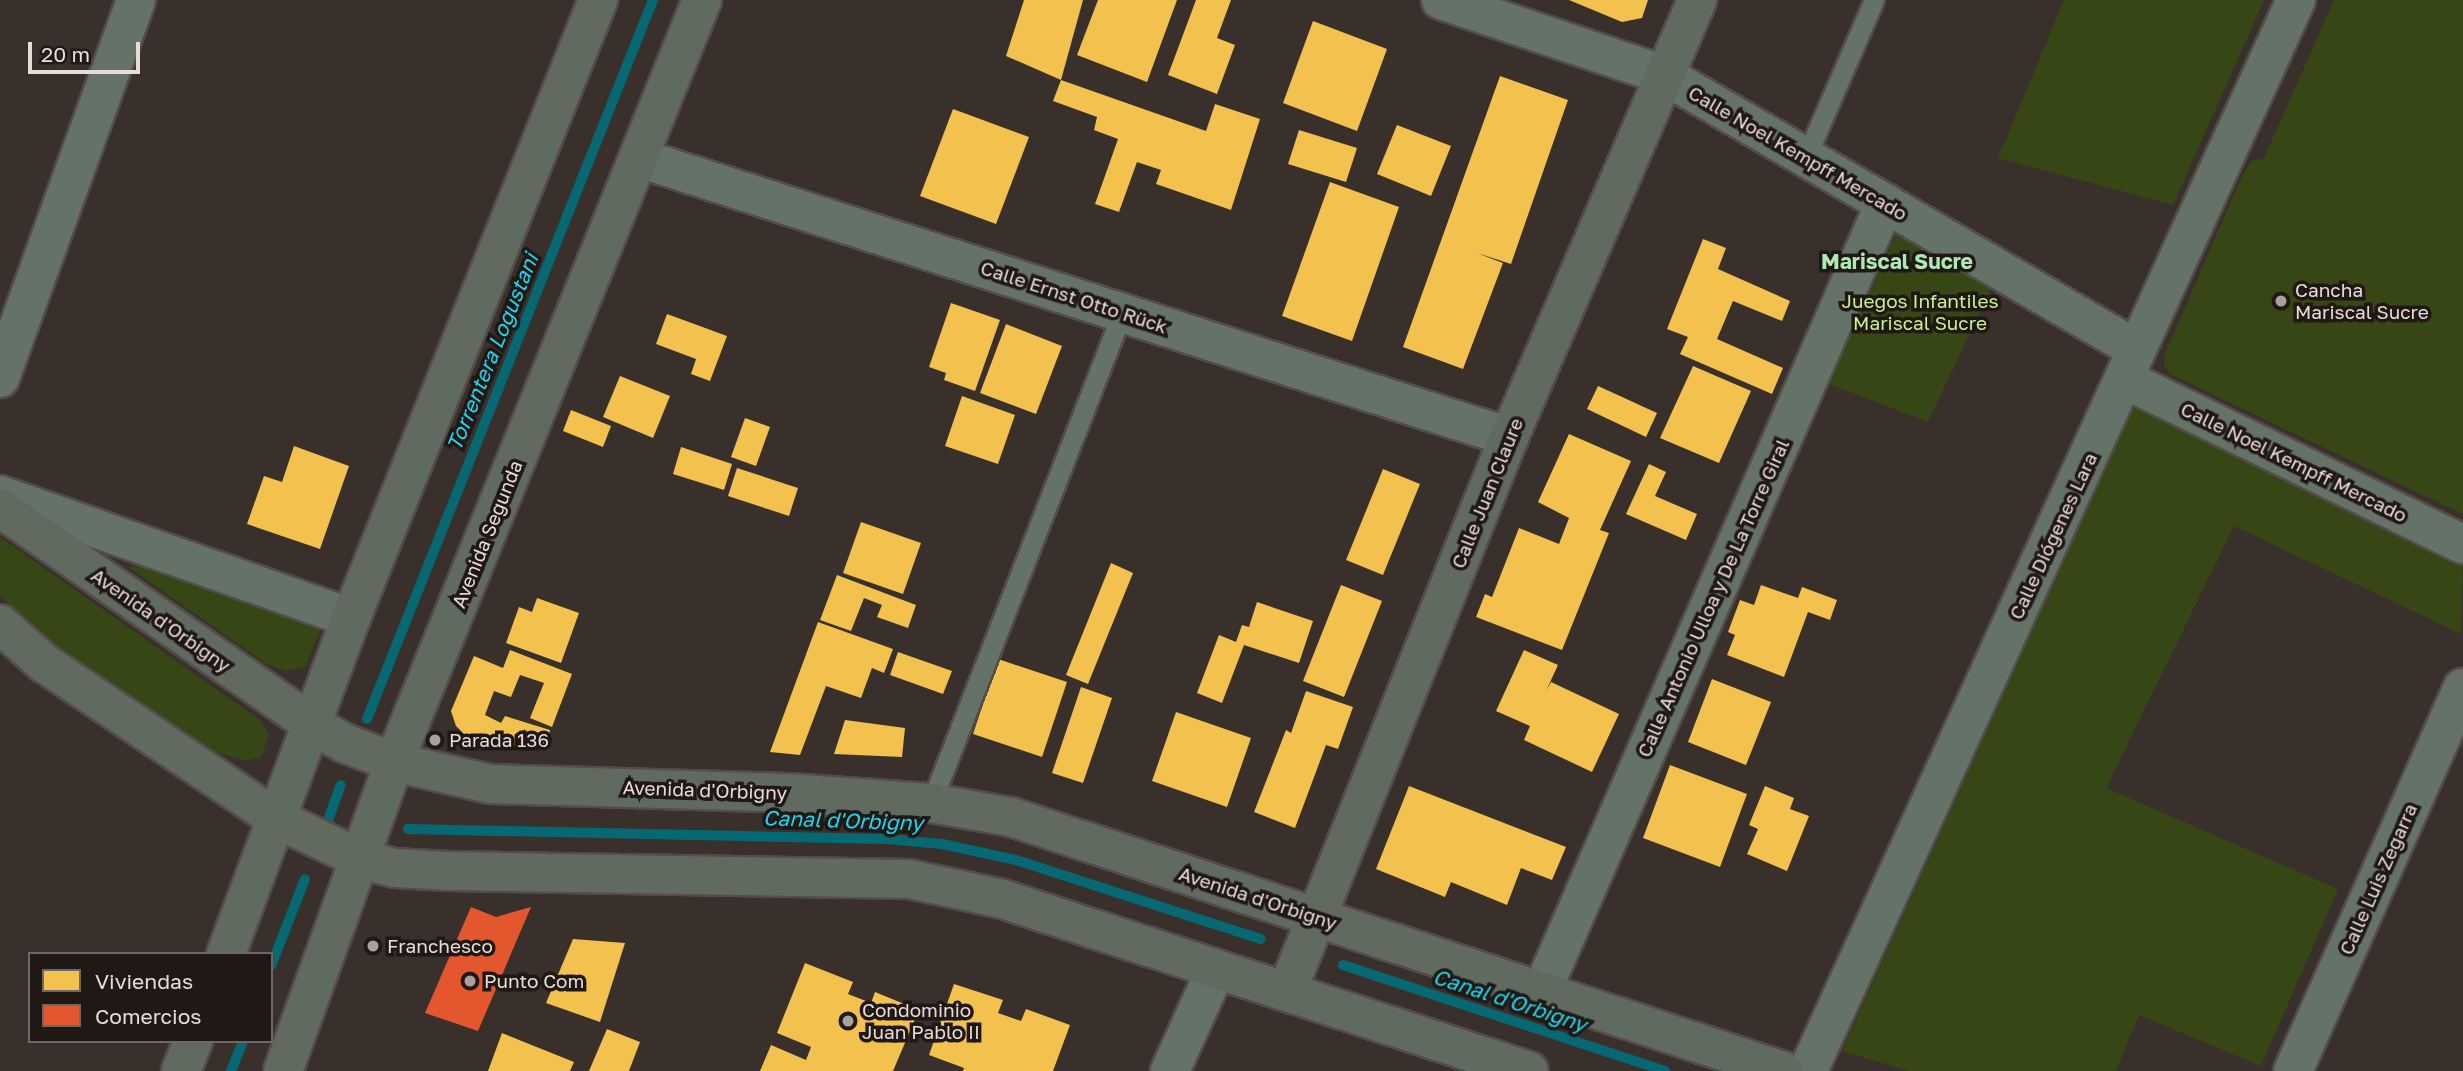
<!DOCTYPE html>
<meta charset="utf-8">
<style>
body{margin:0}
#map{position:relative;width:2463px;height:1071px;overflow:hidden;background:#39302c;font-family:"Golos Text",sans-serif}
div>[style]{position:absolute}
.green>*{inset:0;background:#364614}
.homes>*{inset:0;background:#f2c14e}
.shops>*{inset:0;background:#e4572e}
.stream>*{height:10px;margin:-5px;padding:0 5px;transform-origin:5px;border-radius:5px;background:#066873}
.roads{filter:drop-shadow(2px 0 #544c48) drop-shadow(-2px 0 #544c48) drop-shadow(0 2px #544c48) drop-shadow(0 -2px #544c48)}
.lane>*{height:19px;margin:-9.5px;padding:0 9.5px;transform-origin:9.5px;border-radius:9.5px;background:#657267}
.street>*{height:38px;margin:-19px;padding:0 19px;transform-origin:19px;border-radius:19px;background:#657267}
.secondary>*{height:38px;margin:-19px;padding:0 19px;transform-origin:19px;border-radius:19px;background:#606a5f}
.dots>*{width:19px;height:19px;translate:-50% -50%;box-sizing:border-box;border:4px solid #201815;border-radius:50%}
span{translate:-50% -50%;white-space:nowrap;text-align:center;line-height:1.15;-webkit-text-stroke:7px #201815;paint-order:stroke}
.street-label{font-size:19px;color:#e8dcd7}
.poi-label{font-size:19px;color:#e8dcd7}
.left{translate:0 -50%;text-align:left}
.park-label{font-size:19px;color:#c9f28d}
.neighbourhood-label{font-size:21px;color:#adeab1;font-weight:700}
.water-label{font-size:21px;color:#1ed6ee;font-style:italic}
.legend{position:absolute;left:28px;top:952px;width:245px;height:91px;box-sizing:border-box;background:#201815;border:2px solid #706663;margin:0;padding:9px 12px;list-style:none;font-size:21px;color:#e8dcd7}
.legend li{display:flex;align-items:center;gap:14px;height:35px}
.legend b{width:35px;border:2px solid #706663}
.scale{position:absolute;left:28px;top:42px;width:112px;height:32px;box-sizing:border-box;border:4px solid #e8dcd7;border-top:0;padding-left:9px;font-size:21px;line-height:24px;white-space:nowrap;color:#e8dcd7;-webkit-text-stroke:5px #201815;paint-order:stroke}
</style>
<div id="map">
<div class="green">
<div style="clip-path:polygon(2064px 0,2264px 0,2173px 205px,1998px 158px)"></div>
<div style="clip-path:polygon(2334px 0,2463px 0,2463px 514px,2172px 375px,2164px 366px,2165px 354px,2242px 176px,2252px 161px,2264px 158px)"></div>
<div style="clip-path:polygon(1899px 228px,1992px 286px,1928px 422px,1829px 384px)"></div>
<div style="clip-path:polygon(2135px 404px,2463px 564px,2461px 634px,2234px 526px,2106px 788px,2338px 889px,2261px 1066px,2139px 1015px,2116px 1071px,1909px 1071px,1842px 1051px)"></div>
<div style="clip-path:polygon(0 537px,260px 720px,269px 735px,261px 757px,246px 761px,215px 752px,60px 651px,0 596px)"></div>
<div style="clip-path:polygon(146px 564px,322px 625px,306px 666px,286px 671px,268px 665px,128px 567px)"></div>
</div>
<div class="homes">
<div style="clip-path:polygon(1024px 0,1083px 0,1061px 80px,1006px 56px)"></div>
<div style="clip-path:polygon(1098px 0,1177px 0,1147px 82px,1077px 55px)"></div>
<div style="clip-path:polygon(1196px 0,1231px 0,1217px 38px,1235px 45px,1217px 94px,1168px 75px)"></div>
<div style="clip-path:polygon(1569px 0,1648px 0,1642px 18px,1622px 22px)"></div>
<div style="clip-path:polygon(1313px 21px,1387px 49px,1357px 131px,1283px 103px)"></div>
<div style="clip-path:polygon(1500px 76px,1568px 100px,1511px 264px,1477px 253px,1503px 263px,1463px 369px,1403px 347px)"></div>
<div style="clip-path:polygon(1061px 80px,1206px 131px,1215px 104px,1260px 119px,1231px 210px,1156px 184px,1161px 170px,1137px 162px,1119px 212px,1095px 204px,1118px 139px,1094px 130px,1097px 117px,1053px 101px)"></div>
<div style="clip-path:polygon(953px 109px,1029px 137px,996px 224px,920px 196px)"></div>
<div style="clip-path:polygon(1397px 125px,1451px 146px,1431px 196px,1377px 174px)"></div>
<div style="clip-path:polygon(1299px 130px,1357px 148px,1346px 182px,1288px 164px)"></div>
<div style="clip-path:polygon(1330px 182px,1399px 207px,1352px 341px,1282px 316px)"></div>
<div style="clip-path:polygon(1703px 239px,1726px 248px,1718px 269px,1790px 301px,1782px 321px,1733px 301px,1717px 339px,1783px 368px,1772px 394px,1680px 354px,1688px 337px,1667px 329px)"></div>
<div style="clip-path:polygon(951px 303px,1000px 320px,975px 391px,944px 380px,946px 373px,929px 367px)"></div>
<div style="clip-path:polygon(667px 314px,727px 336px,710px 381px,691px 374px,696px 359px,656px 344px)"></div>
<div style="clip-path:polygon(1006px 324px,1062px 346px,1036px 414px,980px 393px)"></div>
<div style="clip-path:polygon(1693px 366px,1751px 391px,1719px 463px,1660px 438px)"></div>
<div style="clip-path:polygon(620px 376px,670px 396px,653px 438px,603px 417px)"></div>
<div style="clip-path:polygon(1598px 386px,1657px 413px,1646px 437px,1587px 409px)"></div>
<div style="clip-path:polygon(962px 396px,1015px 415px,998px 464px,945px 446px)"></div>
<div style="clip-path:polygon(571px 410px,611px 426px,603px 447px,563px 431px)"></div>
<div style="clip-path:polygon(745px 418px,770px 427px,756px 466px,731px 457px)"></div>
<div style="clip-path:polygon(1569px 434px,1631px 461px,1600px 530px,1609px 533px,1562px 650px,1476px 617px,1485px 594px,1492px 597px,1519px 528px,1559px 544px,1569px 518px,1538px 502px)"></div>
<div style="clip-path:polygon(294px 446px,349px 466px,320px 549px,247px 524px,264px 476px,282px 482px)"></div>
<div style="clip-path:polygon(681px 447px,732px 464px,724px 490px,673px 474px)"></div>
<div style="clip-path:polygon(1649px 464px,1666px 472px,1655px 496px,1697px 514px,1686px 540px,1626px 514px)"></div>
<div style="clip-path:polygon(737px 468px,798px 488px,789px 516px,728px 496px)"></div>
<div style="clip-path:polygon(1383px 469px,1420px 484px,1383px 575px,1346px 560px)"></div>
<div style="clip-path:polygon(861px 522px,921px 543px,903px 594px,843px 573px)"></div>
<div style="clip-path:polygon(1111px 563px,1133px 573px,1088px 684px,1066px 675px)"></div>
<div style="clip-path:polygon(837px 575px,916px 605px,908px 628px,877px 617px,882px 605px,864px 598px,851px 631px,820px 620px)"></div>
<div style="clip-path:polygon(1341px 585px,1382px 601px,1344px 697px,1303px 681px)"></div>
<div style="clip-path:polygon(1761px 585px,1798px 598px,1802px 587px,1837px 600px,1830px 620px,1808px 612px,1784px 677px,1727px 655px,1735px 635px,1728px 632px,1740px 600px,1754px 605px)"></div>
<div style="clip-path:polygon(537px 598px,579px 613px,561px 663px,506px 643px,519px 607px,532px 612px)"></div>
<div style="clip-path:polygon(1257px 602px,1313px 621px,1299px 663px,1244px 645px,1222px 703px,1197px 693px,1219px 635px,1236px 642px,1242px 625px,1249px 627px)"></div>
<div style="clip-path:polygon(818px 622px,893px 649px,884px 673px,872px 668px,861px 698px,826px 686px,800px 755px,770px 752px)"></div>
<div style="clip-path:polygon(510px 650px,572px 674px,552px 727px,530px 718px,544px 683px,520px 675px,511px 697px,494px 691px,485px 715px,501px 723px,505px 716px,550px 730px,547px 747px,475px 745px,456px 726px,451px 711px,474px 656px,503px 668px)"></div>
<div style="clip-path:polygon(1524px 650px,1558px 665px,1546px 691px,1551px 682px,1619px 714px,1592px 772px,1524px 740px,1530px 726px,1496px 711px)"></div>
<div style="clip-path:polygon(898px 652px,952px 671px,943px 694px,890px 675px)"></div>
<div style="clip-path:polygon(998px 659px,1067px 682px,1042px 757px,973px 734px)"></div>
<div style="clip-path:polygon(1712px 679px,1771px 702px,1746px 765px,1688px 742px)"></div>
<div style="clip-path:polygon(1081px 687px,1112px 698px,1083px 783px,1052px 773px)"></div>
<div style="clip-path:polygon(1306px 691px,1353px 707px,1338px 749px,1326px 745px,1295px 828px,1254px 812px,1286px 730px,1291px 733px)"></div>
<div style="clip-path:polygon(1176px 712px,1251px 738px,1227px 807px,1152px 781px)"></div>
<div style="clip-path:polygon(845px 720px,905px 728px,902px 757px,834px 754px)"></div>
<div style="clip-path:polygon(1670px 765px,1747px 794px,1720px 867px,1643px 838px)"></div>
<div style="clip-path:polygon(1409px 786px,1566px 847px,1552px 880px,1521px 868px,1507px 905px,1451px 882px,1445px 897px,1376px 869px)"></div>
<div style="clip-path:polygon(1765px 786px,1794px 798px,1790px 809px,1809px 816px,1787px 871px,1747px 854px,1758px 829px,1749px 825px)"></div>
<div style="clip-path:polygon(573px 939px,625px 943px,600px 1022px,546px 1003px)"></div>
<div style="clip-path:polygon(805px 963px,853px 982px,848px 994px,871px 1003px,875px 992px,919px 1010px,893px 1071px,760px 1071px,771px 1045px,806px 1060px,811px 1047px,777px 1033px)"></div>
<div style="clip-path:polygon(954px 984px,1003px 1000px,998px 1013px,1021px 1021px,1026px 1009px,1070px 1025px,1053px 1071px,963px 1071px,964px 1068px,929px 1055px)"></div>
<div style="clip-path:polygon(607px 1029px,640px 1042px,629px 1071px,589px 1071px)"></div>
<div style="clip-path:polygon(502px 1033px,574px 1062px,570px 1071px,488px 1071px)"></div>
</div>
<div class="shops">
<div style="clip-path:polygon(471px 907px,496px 917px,531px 907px,478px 1031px,425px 1013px)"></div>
</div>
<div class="stream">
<div style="left:367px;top:719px;width:774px;rotate:-68.31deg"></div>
<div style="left:328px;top:820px;width:37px;rotate:-70deg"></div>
<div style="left:408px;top:829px;width:479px;rotate:1.2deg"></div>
<div style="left:887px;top:839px;width:55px;rotate:5.2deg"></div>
<div style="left:942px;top:844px;width:76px;rotate:12.2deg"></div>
<div style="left:1016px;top:860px;width:257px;rotate:17.9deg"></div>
<div style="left:1343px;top:965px;width:339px;rotate:18.2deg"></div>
<div style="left:271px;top:966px;width:93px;rotate:-68.7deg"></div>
<div style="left:231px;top:1071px;width:32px;rotate:-68deg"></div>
</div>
<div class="roads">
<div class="lane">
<div style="left:1806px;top:157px;width:171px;rotate:-66.6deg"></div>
<div style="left:931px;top:803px;width:526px;rotate:-68.7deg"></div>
</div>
<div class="street">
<div style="left:1441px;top:0;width:235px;rotate:18.6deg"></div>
<div style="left:1664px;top:75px;width:546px;rotate:30.14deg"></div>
<div style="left:639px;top:158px;width:914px;rotate:17.78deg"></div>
<div style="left:0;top:378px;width:402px;rotate:-70.2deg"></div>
<div style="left:2124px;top:379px;width:377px;rotate:26deg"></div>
<div style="left:0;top:495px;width:372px;rotate:19.3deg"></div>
<div style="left:1541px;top:993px;width:862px;rotate:-66.47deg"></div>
<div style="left:1170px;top:1071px;width:112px;rotate:-65.7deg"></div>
<div style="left:1808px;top:1071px;width:1177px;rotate:-65.5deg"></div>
<div style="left:2293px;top:1071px;width:419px;rotate:-66.1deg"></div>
</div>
<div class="secondary">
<div style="left:0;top:508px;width:381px;rotate:34.7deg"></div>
<div style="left:313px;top:725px;width:36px;rotate:30deg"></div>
<div style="left:344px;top:743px;width:53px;rotate:20.8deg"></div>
<div style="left:394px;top:762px;width:98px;rotate:12.9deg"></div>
<div style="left:490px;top:784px;width:299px;rotate:1.7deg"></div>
<div style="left:789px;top:793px;width:142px;rotate:4deg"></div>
<div style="left:931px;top:803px;width:81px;rotate:9.9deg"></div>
<div style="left:1011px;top:817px;width:813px;rotate:18.21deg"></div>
<div style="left:0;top:624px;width:59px;rotate:41.6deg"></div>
<div style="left:44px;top:663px;width:280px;rotate:33.8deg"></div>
<div style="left:277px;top:819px;width:93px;rotate:25.5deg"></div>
<div style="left:361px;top:859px;width:35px;rotate:15deg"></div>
<div style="left:395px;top:868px;width:54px;rotate:3.2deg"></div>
<div style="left:449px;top:871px;width:460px;rotate:1deg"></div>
<div style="left:909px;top:879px;width:95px;rotate:12.1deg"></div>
<div style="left:1002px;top:899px;width:554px;rotate:18.08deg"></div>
<div style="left:226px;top:954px;width:358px;rotate:-69.6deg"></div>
<div style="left:351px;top:618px;width:666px;rotate:-68.21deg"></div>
<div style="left:1287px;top:991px;width:597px;rotate:-68.16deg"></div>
<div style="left:1509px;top:437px;width:476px;rotate:-66.7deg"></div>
<div style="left:181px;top:1071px;width:32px;rotate:-68deg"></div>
<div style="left:283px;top:1071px;width:328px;rotate:-70.2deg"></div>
<div style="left:394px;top:762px;width:822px;rotate:-67.99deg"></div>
</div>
</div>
<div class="dots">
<div style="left:2281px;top:301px;background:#aba09b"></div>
<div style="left:435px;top:740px;background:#aba09b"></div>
<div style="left:373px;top:946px;background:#aba09b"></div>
<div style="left:470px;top:981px;background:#aba09b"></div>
<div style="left:848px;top:1021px;background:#aba09b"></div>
</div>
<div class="street-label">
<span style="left:1798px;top:153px;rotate:30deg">Calle Noel Kempff Mercado</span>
<span style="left:1074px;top:297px;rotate:18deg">Calle Ernst Otto Rück</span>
<span style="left:2294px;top:462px;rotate:26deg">Calle Noel Kempff Mercado</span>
<span style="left:1487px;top:493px;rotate:-68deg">Calle Juan Claure</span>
<span style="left:487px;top:534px;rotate:-68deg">Avenida Segunda</span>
<span style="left:2053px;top:536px;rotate:-65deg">Calle Diógenes Lara</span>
<span style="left:1713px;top:598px;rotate:-66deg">Calle Antonio Ulloa y De La Torre Giral</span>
<span style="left:161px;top:620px;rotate:35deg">Avenida d'Orbigny</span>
<span style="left:705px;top:790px;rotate:2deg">Avenida d'Orbigny</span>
<span style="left:2378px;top:879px;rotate:-66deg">Calle Luis Zegarra</span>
<span style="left:1258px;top:898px;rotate:18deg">Avenida d'Orbigny</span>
</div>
<div class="poi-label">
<span class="left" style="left:2295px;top:301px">Cancha<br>Mariscal Sucre</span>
<span class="left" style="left:449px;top:740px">Parada 136</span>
<span class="left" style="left:387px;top:946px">Franchesco</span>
<span class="left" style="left:484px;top:981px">Punto Com</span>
<span class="left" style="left:862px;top:1021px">Condominio<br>Juan Pablo II</span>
</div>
<div class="park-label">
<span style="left:1920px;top:312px">Juegos Infantiles<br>Mariscal Sucre</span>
</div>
<div class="neighbourhood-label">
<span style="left:1897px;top:261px">Mariscal Sucre</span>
</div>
<div class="water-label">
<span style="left:492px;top:352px;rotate:-68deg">Torrentera Logustani</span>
<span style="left:843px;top:820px;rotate:2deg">Canal d'Orbigny</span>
<span style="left:1510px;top:1000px;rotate:18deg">Canal d'Orbigny</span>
</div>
<ul class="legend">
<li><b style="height:19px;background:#f2c14e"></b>Viviendas</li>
<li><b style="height:19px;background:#e4572e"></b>Comercios</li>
</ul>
<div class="scale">20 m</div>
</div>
